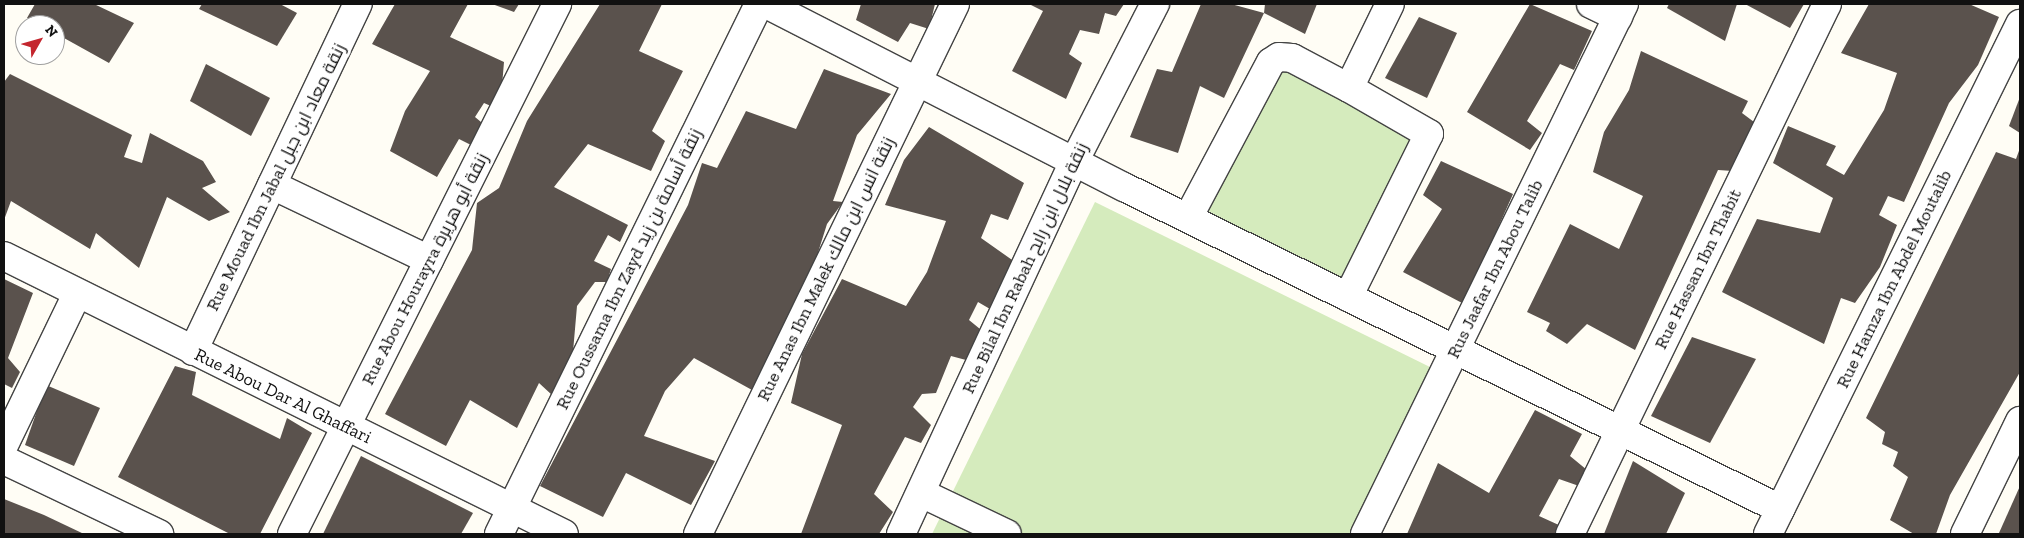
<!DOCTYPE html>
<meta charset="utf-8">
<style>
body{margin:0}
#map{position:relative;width:2024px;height:538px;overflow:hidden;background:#fffdf5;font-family:"Zilla Slab",Cairo,serif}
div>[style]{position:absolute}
.green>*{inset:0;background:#d5ebbd}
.building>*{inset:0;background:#5a524d}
.roads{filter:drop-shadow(1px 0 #444) drop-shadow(-1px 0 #444) drop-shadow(0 1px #444) drop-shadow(0 -1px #444)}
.minor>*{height:28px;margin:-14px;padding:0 14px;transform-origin:14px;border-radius:14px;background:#fff}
span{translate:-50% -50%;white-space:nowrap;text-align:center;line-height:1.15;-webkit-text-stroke:5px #fff;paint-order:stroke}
.street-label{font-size:18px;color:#111}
.frame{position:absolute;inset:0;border:5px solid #111;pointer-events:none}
.north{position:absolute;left:15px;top:15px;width:50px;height:50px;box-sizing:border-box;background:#fff;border:1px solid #a0a0a0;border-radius:50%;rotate:52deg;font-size:14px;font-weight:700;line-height:20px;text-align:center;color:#111}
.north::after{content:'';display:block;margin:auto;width:18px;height:22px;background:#c4262e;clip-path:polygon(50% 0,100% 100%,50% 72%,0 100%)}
</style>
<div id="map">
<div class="green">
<div style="clip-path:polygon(1275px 61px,1425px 140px,1352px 285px,1200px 207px)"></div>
<div style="clip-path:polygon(1095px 202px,1432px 368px,1355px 534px,932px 534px)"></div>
</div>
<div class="building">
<div style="clip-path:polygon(35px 4px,94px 4px,134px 23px,109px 63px,55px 33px,55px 25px,40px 25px,27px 18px)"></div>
<div style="clip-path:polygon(202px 4px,280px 4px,297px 13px,277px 46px,199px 9px)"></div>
<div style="clip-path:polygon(395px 4px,468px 4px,450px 37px,504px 62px,500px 110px,484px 103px,475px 117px,487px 127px,475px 147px,459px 139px,437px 177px,390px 151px,405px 111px,430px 71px,372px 44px)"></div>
<div style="clip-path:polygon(492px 4px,519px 4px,514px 12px)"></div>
<div style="clip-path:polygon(600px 4px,662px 4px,639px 51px,683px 71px,652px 131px,665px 141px,651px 171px,588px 144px,554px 187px,628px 225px,620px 242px,608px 235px,594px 261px,611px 269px,607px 282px,595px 282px,577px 306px,573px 352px,552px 395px,539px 383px,517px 428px,470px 400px,446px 446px,385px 414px,472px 250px,477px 203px,499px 188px,527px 121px)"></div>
<div style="clip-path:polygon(861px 4px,935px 4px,929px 29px,910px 23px,898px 42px,856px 20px)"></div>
<div style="clip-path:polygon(1029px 4px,1124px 4px,1116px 16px,1105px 13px,1099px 34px,1080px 30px,1069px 54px,1082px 63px,1066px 99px,1012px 71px,1043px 11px)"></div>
<div style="clip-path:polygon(1201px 4px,1231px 4px,1264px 13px,1265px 4px,1317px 4px,1305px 34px,1264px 13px,1224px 98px,1200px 86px,1178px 153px,1130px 137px,1157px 69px,1172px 72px)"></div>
<div style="clip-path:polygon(1530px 4px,1592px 31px,1574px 70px,1560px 64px,1527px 121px,1542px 133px,1530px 150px,1467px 112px)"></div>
<div style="clip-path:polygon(1669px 4px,1737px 4px,1725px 41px,1667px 8px)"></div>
<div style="clip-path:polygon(1745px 4px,1804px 4px,1790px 28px)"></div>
<div style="clip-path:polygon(1869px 4px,1969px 4px,1999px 17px,1978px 65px,1949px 103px,1904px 202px,1888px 196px,1879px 215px,1897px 225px,1880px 267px,1855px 303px,1841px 298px,1824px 344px,1722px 292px,1757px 219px,1820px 233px,1833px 198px,1773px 163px,1788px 126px,1836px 146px,1826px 165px,1844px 175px,1884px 110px,1897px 73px,1841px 53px)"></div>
<div style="clip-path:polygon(1419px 17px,1457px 33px,1427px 98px,1385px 78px)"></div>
<div style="clip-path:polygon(1641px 51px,1748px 101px,1742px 113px,1758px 125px,1733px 171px,1718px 170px,1635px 350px,1587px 324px,1567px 344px,1546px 331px,1550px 323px,1527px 312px,1570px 224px,1619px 249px,1643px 196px,1593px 172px,1604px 132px,1629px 90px)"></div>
<div style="clip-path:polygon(206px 64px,270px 98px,251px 136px,190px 101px)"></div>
<div style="clip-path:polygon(824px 69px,891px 94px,857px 135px,833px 201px,843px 202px,827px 224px,815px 262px,752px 390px,694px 358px,665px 391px,644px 436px,715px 461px,691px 505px,626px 473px,603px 517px,540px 486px,688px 205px,702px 163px,717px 168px,746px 111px,796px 129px)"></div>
<div style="clip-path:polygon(10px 74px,132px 135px,124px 157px,142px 163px,150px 133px,203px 161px,216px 182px,202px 188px,230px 212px,209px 221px,167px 197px,139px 268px,96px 233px,90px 249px,11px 201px,4px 220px,4px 82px)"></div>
<div style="clip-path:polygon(2020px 97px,2020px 133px,2009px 126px)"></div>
<div style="clip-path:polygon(929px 127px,1024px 183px,1008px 220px,991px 214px,981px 238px,1015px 262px,990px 309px,978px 302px,969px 320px,980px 329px,966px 360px,951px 356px,936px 393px,922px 394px,913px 407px,931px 425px,921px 443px,905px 437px,874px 494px,893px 512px,879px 534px,801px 534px,842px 425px,791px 403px,802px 354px,842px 279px,906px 306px,927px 272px,946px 221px,885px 205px,904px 160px)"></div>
<div style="clip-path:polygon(2020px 148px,2020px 372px,1950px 495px,1936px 534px,1914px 534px,1890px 520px,1908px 477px,1893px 466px,1898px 452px,1882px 444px,1885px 432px,1866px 418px,1996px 152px,2016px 159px)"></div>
<div style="clip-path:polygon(1441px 161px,1513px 194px,1464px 304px,1403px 272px,1442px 209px,1423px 195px)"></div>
<div style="clip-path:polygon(4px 279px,33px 293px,8px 358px,20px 372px,12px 388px,4px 384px)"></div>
<div style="clip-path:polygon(1692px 337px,1756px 359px,1710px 443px,1651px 416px)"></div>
<div style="clip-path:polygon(175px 366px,196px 372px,192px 395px,280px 439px,287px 418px,312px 433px,260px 534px,230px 534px,118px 477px)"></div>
<div style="clip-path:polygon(46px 385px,100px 408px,74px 466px,25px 445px)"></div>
<div style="clip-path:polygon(1535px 410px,1582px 434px,1570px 456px,1587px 470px,1579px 486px,1559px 479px,1539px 516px,1561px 526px,1556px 534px,1407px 534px,1438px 463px,1489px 493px)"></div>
<div style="clip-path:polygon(361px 456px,473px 513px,461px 534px,323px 534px)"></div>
<div style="clip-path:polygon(1633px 461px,1685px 493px,1666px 534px,1604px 534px)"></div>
<div style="clip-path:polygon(2020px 486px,2020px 534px,2002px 534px,1999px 533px)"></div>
<div style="clip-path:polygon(4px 499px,44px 515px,84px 534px,4px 534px)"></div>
</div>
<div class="roads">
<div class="minor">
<div style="left:766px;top:4px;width:402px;rotate:27.1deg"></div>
<div style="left:1124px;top:187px;width:731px;rotate:26.14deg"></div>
<div style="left:1591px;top:4px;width:30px;rotate:26deg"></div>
<div style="left:272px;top:185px;width:174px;rotate:25.5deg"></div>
<div style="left:1189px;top:216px;width:174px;rotate:-62deg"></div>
<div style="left:1271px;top:62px;width:9px;rotate:-32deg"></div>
<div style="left:1279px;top:57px;width:13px;rotate:4deg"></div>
<div style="left:1292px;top:58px;width:64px;rotate:27.8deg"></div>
<div style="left:1349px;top:88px;width:93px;rotate:-64deg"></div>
<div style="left:4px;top:256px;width:625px;rotate:26.4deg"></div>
<div style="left:1348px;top:297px;width:182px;rotate:-63.6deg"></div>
<div style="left:1429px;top:134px;width:92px;rotate:-150.1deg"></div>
<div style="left:193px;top:351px;width:384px;rotate:-64.6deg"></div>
<div style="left:4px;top:445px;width:168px;rotate:-64.2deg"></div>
<div style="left:4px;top:460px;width:172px;rotate:25.5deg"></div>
<div style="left:921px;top:493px;width:95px;rotate:25.5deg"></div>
<div style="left:292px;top:534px;width:593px;rotate:-63.43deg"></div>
<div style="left:499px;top:534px;width:590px;rotate:-63.87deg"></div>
<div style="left:698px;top:534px;width:589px;rotate:-64.13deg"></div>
<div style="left:901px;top:534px;width:410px;rotate:-65.1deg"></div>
<div style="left:1074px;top:162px;width:178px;rotate:-62.9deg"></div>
<div style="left:1365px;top:534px;width:590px;rotate:-63.96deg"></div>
<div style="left:1570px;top:534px;width:589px;rotate:-64.13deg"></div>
<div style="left:1768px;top:534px;width:569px;rotate:-63.71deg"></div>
<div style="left:1965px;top:534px;width:126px;rotate:-64deg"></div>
</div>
</div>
<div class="street-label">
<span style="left:276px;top:177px;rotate:-64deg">Rue Mouad Ibn Jabal زنقة معاد ابن جبل</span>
<span style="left:1025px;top:268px;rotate:-65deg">Rue Bilal Ibn Rabah زنقة بلال ابن رابح</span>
<span style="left:425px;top:269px;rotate:-63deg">Rue Abou Hourayra زنقة أبو هريرة</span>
<span style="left:629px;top:269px;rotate:-64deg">Rue Oussama Ibn Zayd زنقة أسامة بن زيد</span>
<span style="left:826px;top:269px;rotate:-64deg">Rue Anas Ibn Malek زنقة انس ابن مالك</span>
<span style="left:1495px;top:269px;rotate:-64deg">Rus Jaafar Ibn Abou Talib</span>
<span style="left:1698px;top:269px;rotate:-64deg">Rue Hassan Ibn Thabit</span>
<span style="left:1894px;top:279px;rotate:-64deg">Rue Hamza Ibn Abdel Moutalib</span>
<span style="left:283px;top:396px;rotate:26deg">Rue Abou Dar Al Ghaffari</span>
</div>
<div class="frame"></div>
<div class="north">N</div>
</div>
